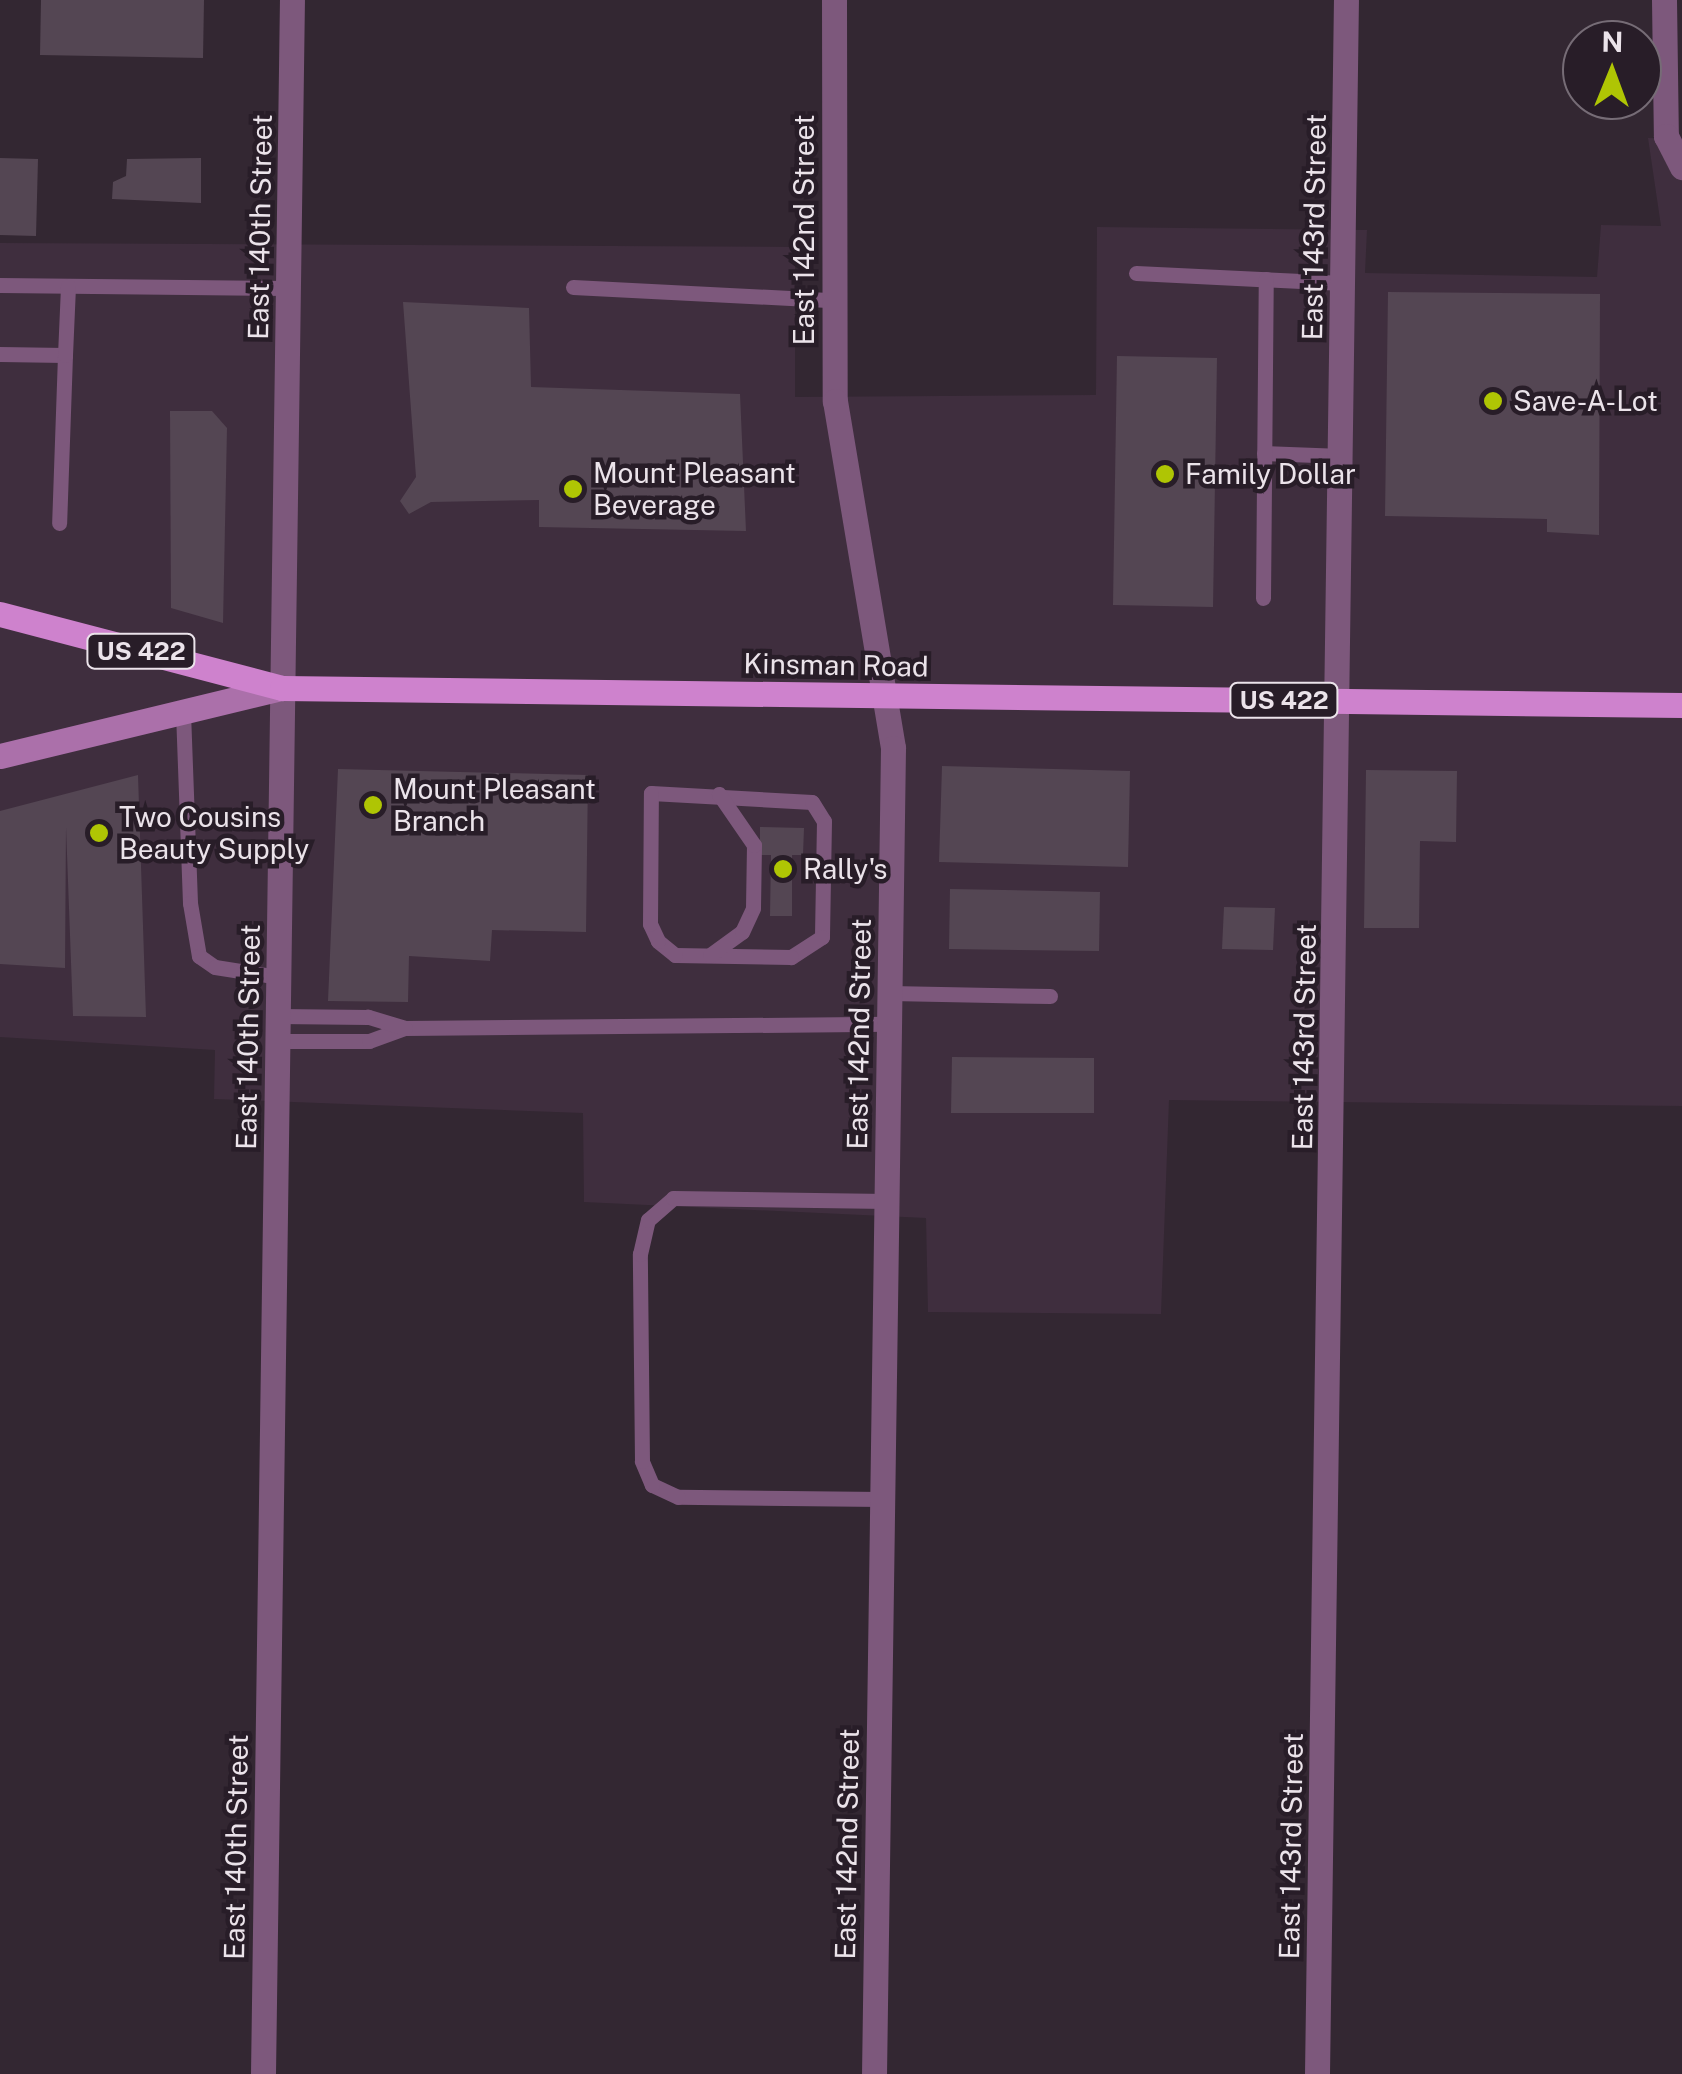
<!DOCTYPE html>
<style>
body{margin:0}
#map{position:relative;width:1682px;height:2074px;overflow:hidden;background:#332732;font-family:"Public Sans",sans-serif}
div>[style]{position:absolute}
.built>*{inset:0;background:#3f2e3e}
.building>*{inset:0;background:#544653}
.service>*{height:15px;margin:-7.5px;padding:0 7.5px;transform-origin:7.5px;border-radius:7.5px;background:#7d587c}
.minor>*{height:25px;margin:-12.5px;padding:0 12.5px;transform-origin:12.5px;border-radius:12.5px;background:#7d587c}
.secondary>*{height:25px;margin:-12.5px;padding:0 12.5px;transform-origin:12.5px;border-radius:12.5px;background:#ab70aa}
.primary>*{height:25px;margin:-12.5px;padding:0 12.5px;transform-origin:12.5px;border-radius:12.5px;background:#ce82cd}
.dots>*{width:28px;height:28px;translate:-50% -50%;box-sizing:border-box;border:5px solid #281d28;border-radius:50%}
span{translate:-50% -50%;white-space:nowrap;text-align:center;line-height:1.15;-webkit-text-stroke:9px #281d28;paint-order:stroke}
.shield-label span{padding:2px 8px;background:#281d28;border:2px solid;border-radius:8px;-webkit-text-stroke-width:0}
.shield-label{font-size:25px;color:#ebe3ea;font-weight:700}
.street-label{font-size:28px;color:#ebe3ea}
.poi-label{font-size:28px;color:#ebe3ea}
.left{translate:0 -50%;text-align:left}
.north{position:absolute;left:1562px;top:20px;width:100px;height:100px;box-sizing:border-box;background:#281d28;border:2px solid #766c76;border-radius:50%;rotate:1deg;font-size:28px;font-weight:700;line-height:40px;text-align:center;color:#ebe3ea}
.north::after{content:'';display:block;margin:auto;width:35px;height:45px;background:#afc504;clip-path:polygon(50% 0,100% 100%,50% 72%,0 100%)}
</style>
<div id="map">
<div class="built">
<div style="clip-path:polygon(1648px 138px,1682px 139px,1682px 1106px,1169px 1100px,1161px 1314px,928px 1312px,926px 1218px,584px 1202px,583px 1113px,214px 1099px,215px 1050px,0 1037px,0 243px,795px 247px,795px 397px,1096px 395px,1097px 227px,1367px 230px,1365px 273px,1597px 277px,1601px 225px,1661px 226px)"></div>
</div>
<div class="building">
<div style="clip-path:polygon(41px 0,204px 0,203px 58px,40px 55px)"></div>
<div style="clip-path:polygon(0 158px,38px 159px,36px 236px,0 235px)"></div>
<div style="clip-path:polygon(201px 158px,201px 203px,112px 199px,113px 182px,126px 176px,127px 159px)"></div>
<div style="clip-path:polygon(1388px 292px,1600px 294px,1599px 535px,1547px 532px,1547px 519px,1385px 516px)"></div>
<div style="clip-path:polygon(403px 302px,529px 308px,531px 387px,740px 394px,746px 531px,539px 527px,539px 500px,431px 502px,409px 514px,400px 501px,416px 477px)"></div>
<div style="clip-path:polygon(1117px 356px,1217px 358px,1213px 607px,1113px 605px)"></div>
<div style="clip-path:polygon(170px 411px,212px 411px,227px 428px,223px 623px,171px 608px)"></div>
<div style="clip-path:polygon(942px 766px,1130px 771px,1128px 867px,939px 862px)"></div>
<div style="clip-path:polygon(338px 769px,588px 775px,586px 932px,492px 930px,490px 961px,409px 956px,408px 1002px,328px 1001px)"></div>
<div style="clip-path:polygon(1366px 770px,1457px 771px,1456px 842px,1420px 841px,1419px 928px,1364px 928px)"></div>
<div style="clip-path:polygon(138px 775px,146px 1017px,73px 1016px,66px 827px,65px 968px,0 964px,0 811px)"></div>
<div style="clip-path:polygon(760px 827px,804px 828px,803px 855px,792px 855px,792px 916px,770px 916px,771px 855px,760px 855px)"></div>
<div style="clip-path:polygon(950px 889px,1100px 892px,1099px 951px,949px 949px)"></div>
<div style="clip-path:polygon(1224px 907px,1275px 908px,1273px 950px,1222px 949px)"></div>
<div style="clip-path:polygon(952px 1057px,1094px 1058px,1094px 1113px,951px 1113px)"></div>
</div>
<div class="service">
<div style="left:1136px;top:273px;width:207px;rotate:2.8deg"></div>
<div style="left:0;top:285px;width:290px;rotate:0.6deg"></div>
<div style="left:573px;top:287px;width:260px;rotate:2.9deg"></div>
<div style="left:0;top:354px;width:65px;rotate:0.9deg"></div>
<div style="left:65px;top:355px;width:168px;rotate:92deg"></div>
<div style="left:65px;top:355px;width:69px;rotate:-87.5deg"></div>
<div style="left:1264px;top:453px;width:78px;rotate:2.2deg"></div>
<div style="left:1263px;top:598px;width:319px;rotate:-89.5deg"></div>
<div style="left:183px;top:712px;width:191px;rotate:87.9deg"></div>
<div style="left:190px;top:903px;width:54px;rotate:80.4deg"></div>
<div style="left:199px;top:956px;width:19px;rotate:35deg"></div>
<div style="left:215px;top:967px;width:65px;rotate:8.9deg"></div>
<div style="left:651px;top:793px;width:161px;rotate:3.2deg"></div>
<div style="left:812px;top:802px;width:22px;rotate:58deg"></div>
<div style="left:824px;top:821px;width:116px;rotate:91deg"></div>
<div style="left:822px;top:937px;width:37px;rotate:147deg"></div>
<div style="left:791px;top:957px;width:116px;rotate:-179deg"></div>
<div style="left:675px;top:955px;width:22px;rotate:-141deg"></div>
<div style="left:658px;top:941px;width:19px;rotate:-115deg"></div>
<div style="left:650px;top:924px;width:131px;rotate:-89.6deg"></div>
<div style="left:710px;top:955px;width:39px;rotate:-36deg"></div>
<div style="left:742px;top:932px;width:26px;rotate:-65deg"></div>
<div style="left:753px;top:908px;width:63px;rotate:-89.1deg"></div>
<div style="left:754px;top:845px;width:62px;rotate:-124.5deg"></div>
<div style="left:890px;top:993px;width:160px;rotate:1.1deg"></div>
<div style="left:405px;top:1028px;width:484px;rotate:-0.5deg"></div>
<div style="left:277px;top:1041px;width:92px"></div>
<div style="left:369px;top:1041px;width:38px;rotate:-20deg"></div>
<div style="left:405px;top:1028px;width:39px;rotate:-163deg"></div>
<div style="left:368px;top:1017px;width:90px;rotate:-179.4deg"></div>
<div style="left:882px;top:1499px;width:204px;rotate:-179.4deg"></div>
<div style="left:678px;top:1497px;width:29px;rotate:-155deg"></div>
<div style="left:652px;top:1485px;width:26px;rotate:-113deg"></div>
<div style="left:642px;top:1461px;width:207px;rotate:-90.6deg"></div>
<div style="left:640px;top:1254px;width:35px;rotate:-77deg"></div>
<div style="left:648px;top:1220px;width:33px;rotate:-41deg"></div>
<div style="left:673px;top:1198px;width:214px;rotate:0.8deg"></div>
</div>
<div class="minor">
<div style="left:834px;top:0;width:401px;rotate:89.9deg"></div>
<div style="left:835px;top:401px;width:352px;rotate:80.5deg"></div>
<div style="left:893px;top:748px;width:1326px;rotate:90.82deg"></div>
<div style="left:1664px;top:0;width:136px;rotate:89.2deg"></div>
<div style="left:1666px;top:136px;width:35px;rotate:63deg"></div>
<div style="left:263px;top:2074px;width:2074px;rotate:-89.2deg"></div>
<div style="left:1317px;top:2074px;width:2074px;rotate:-89.2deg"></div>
</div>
<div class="secondary">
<div style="left:0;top:756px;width:290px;rotate:-13.6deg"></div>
</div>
<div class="primary">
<div style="left:0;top:614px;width:292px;rotate:14.7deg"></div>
<div style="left:282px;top:688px;width:1400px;rotate:0.7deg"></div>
</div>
<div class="dots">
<div style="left:1493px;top:401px;background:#afc504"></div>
<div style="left:1165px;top:474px;background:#afc504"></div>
<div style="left:573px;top:489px;background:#afc504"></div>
<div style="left:373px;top:805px;background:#afc504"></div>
<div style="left:99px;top:833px;background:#afc504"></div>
<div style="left:783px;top:869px;background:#afc504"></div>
</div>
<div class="shield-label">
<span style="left:141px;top:651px">US 422</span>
<span style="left:1284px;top:700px">US 422</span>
</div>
<div class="street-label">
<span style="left:260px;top:227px;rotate:-89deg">East 140th Street</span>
<span style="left:1314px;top:227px;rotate:-89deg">East 143rd Street</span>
<span style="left:804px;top:230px;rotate:-90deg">East 142nd Street</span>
<span style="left:836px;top:665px;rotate:1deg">Kinsman Road</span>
<span style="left:859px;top:1034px;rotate:-89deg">East 142nd Street</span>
<span style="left:248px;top:1037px;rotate:-89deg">East 140th Street</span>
<span style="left:1304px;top:1037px;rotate:-89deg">East 143rd Street</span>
<span style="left:847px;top:1844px;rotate:-89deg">East 142nd Street</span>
<span style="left:1291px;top:1846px;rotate:-89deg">East 143rd Street</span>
<span style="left:236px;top:1847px;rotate:-89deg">East 140th Street</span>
</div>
<div class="poi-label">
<span class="left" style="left:1513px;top:401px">Save-A-Lot</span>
<span class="left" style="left:593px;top:489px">Mount Pleasant<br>Beverage</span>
<span class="left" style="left:1185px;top:474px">Family Dollar</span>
<span class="left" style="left:393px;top:805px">Mount Pleasant<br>Branch</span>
<span class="left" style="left:119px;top:833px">Two Cousins<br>Beauty Supply</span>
<span class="left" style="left:803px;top:869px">Rally's</span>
</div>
<div class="north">N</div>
</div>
